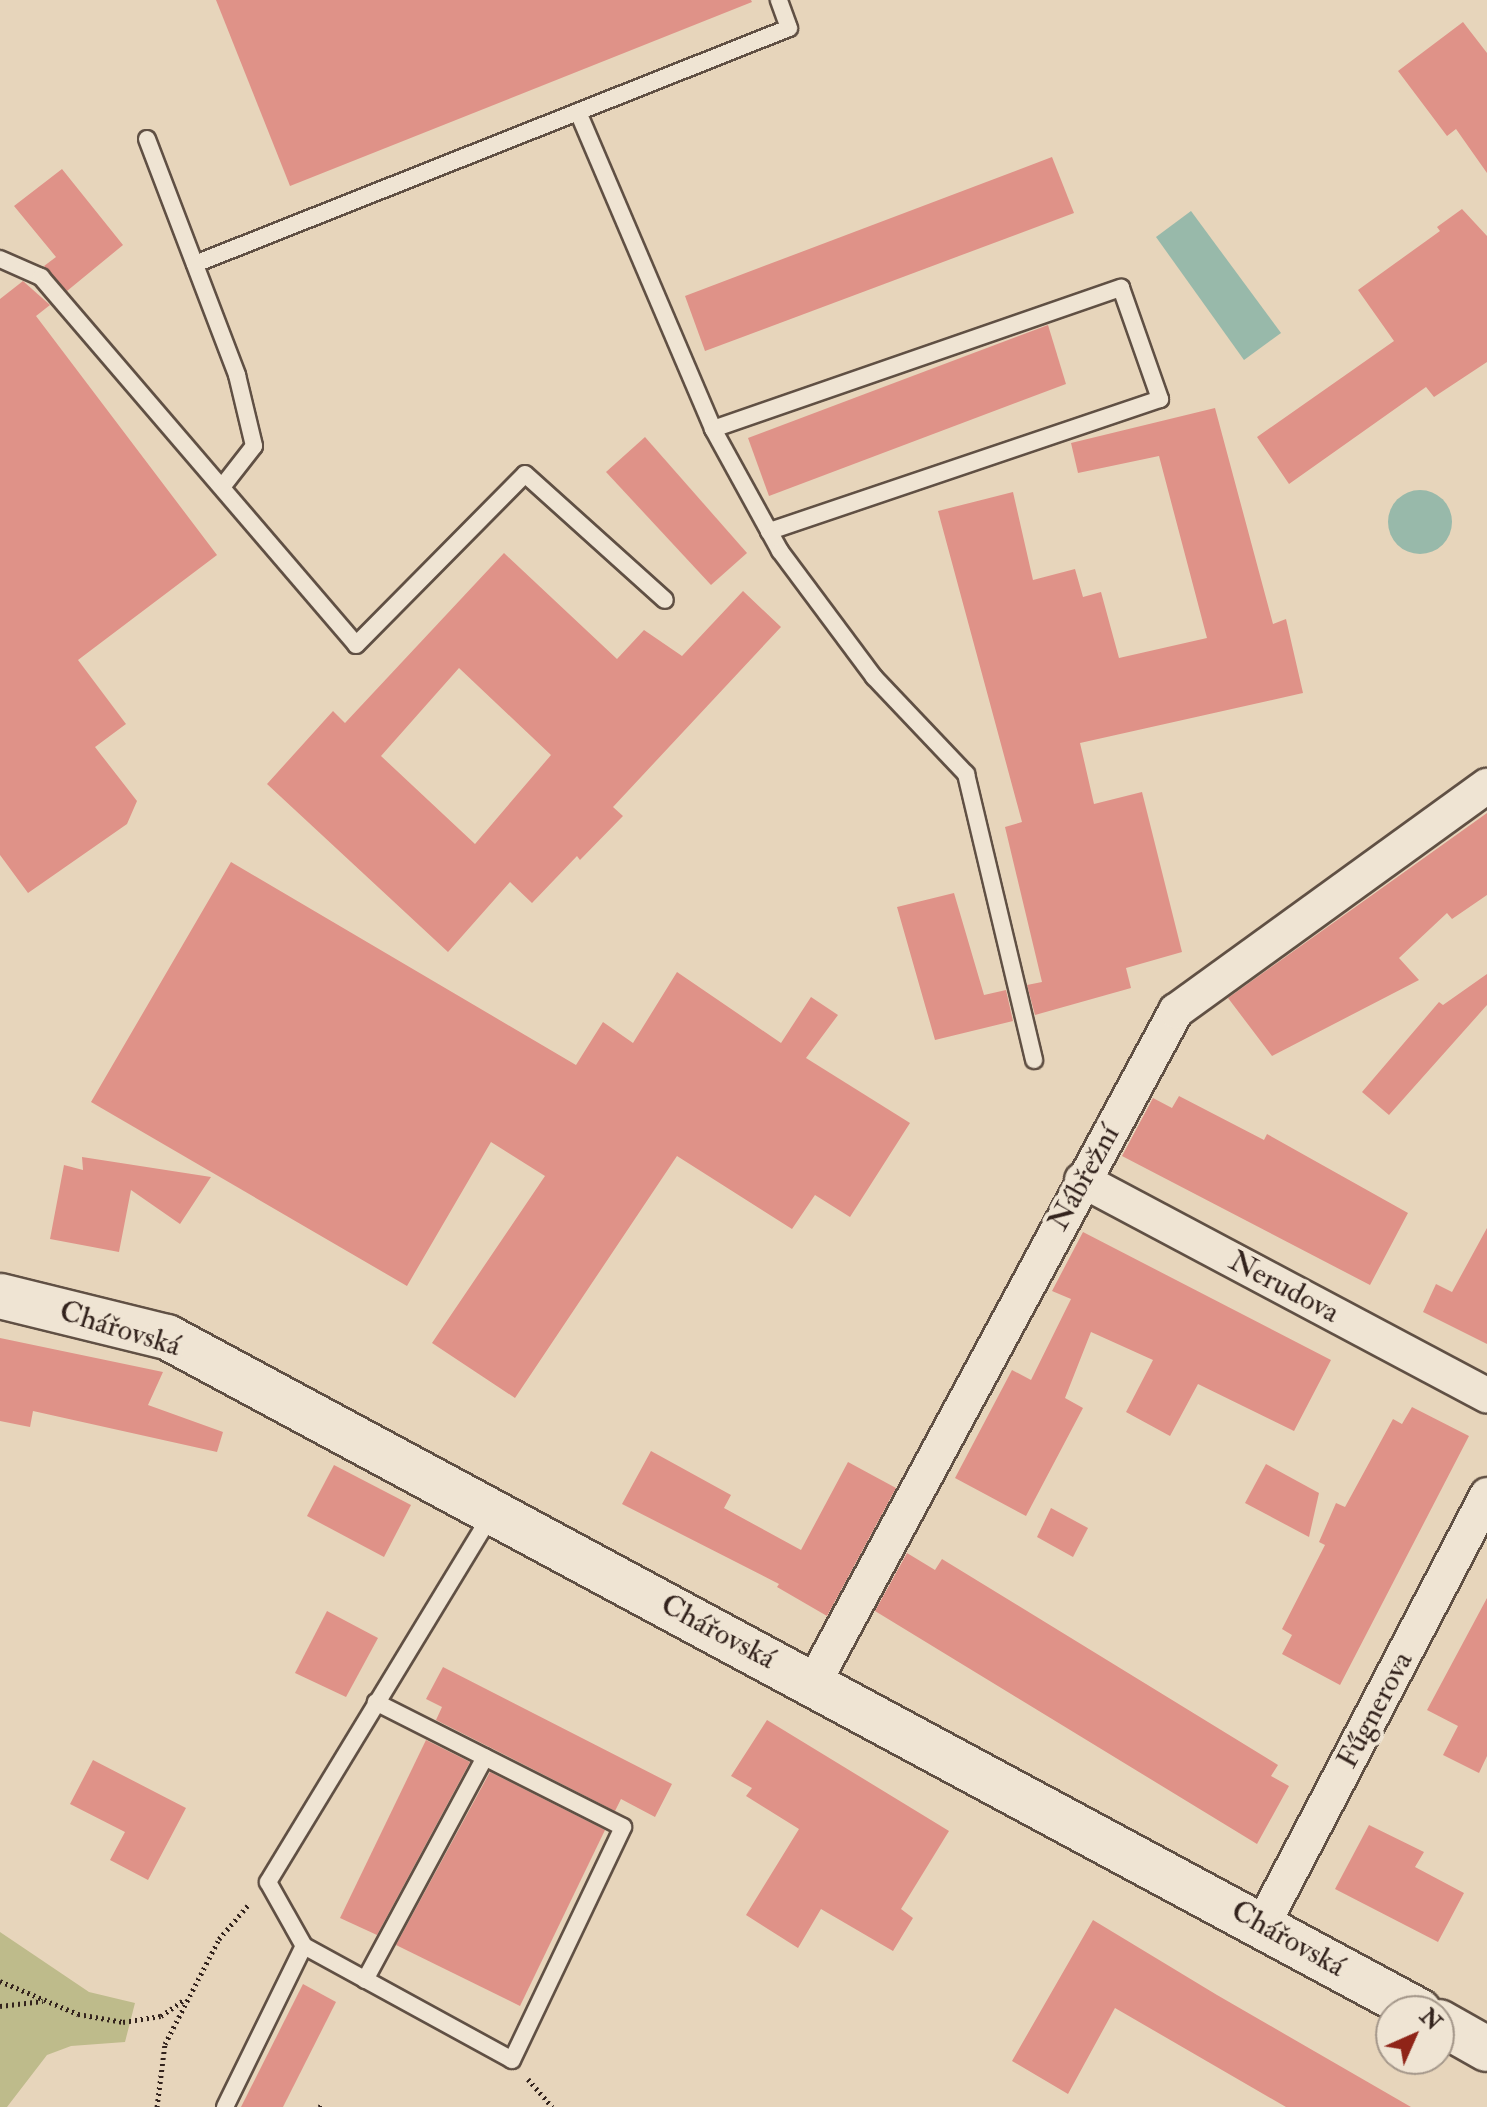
<!DOCTYPE html>
<meta charset="utf-8">
<style>
body{margin:0}
#map{position:relative;width:1487px;height:2107px;overflow:hidden;background:#e7d5bb;font-family:"IM FELL Double Pica",serif}
div>[style]{position:absolute}
.green>*{inset:0;background:#bebb8b}
.water>*{inset:0;background:#98b9aa}
.round{border-radius:50%}
.building>*{inset:0;background:#df9288}
.path>*{height:5px;margin-top:-2.5px;transform-origin:0;background:repeating-linear-gradient(90deg,#33231d 0 2px,transparent 0 6px)}
.roads{filter:drop-shadow(2px 0 #605044) drop-shadow(-2px 0 #605044) drop-shadow(0 2px #605044) drop-shadow(0 -2px #605044)}
.lane>*{height:16px;margin:-8px;padding:0 8px;transform-origin:8px;border-radius:8px;background:#efe4d3}
.street>*{height:34px;margin:-17px;padding:0 17px;transform-origin:17px;border-radius:17px;background:#efe4d3}
.secondary>*{height:44px;margin:-22px;padding:0 22px;transform-origin:22px;border-radius:22px;background:#efe4d3}
span{translate:-50% -50%;white-space:nowrap;text-align:center;line-height:1.15;-webkit-text-stroke:8px #efe4d3;paint-order:stroke}
.street-label{font-size:30px;color:#33231d}
.north{position:absolute;left:1375px;top:1995px;width:80px;height:80px;box-sizing:border-box;background:#efe4d3;border:2px solid #a4978a;border-radius:50%;rotate:45deg;font-size:22px;font-weight:700;line-height:32px;text-align:center;color:#33231d}
.north::after{content:'';display:block;margin:auto;width:28px;height:36px;background:#8f2418;clip-path:polygon(50% 0,100% 100%,50% 72%,0 100%)}
</style>
<div id="map">
<div class="green">
<div style="clip-path:polygon(0 1932px,89px 1992px,135px 2003px,125px 2042px,71px 2046px,47px 2055px,7px 2107px,0 2107px)"></div>
</div>
<div class="water">
<div style="clip-path:polygon(1191px 211px,1281px 333px,1244px 360px,1156px 237px)"></div>
<div class="round" style="left:1388px;top:490px;width:64px;height:64px"></div>
</div>
<div class="building">
<div style="clip-path:polygon(216px 0,751px 0,752px 2px,290px 186px)"></div>
<div style="clip-path:polygon(1463px 22px,1487px 53px,1487px 173px,1456px 129px,1447px 136px,1398px 71px)"></div>
<div style="clip-path:polygon(1052px 157px,1074px 213px,705px 351px,685px 296px)"></div>
<div style="clip-path:polygon(62px 169px,123px 245px,67px 291px,44px 266px,56px 257px,14px 206px)"></div>
<div style="clip-path:polygon(1462px 209px,1487px 236px,1487px 362px,1434px 397px,1426px 387px,1289px 484px,1257px 437px,1394px 341px,1358px 290px,1440px 231px,1437px 227px)"></div>
<div style="clip-path:polygon(23px 281px,50px 305px,36px 316px,217px 555px,78px 660px,126px 724px,95px 747px,137px 801px,127px 824px,28px 893px,0 855px,0 299px)"></div>
<div style="clip-path:polygon(1048px 325px,1066px 384px,769px 496px,748px 438px)"></div>
<div style="clip-path:polygon(1215px 408px,1273px 624px,1286px 619px,1303px 693px,1080px 743px,1094px 804px,1142px 792px,1182px 952px,1126px 968px,1131px 988px,1035px 1015px,1027px 985px,1042px 982px,1005px 827px,1022px 822px,938px 511px,1013px 492px,1033px 580px,1075px 569px,1083px 597px,1101px 592px,1119px 658px,1207px 638px,1159px 456px,1078px 473px,1071px 443px)"></div>
<div style="clip-path:polygon(645px 437px,747px 553px,711px 585px,606px 472px)"></div>
<div style="clip-path:polygon(evenodd,504px 553px,617px 659px,644px 630px,682px 656px,743px 591px,781px 627px,613px 807px,623px 816px,580px 860px,577px 856px,532px 903px,510px 882px,448px 952px,267px 784px,333px 711px,345px 723px,504px 553px,459px 668px,551px 755px,475px 844px,381px 756px,459px 668px)"></div>
<div style="clip-path:polygon(1487px 813px,1487px 895px,1452px 919px,1447px 913px,1399px 958px,1419px 980px,1272px 1056px,1228px 998px)"></div>
<div style="clip-path:polygon(231px 862px,576px 1065px,603px 1022px,633px 1043px,677px 972px,781px 1043px,811px 997px,838px 1015px,806px 1058px,910px 1123px,850px 1217px,815px 1195px,792px 1229px,677px 1156px,515px 1398px,432px 1343px,545px 1176px,491px 1142px,407px 1286px,91px 1102px)"></div>
<div style="clip-path:polygon(954px 893px,984px 995px,1006px 990px,1013px 1021px,935px 1040px,897px 907px)"></div>
<div style="clip-path:polygon(1487px 974px,1487px 1005px,1389px 1115px,1362px 1092px,1439px 1002px,1443px 1005px)"></div>
<div style="clip-path:polygon(1179px 1096px,1264px 1140px,1267px 1134px,1408px 1213px,1370px 1285px,1122px 1156px,1153px 1098px,1172px 1108px)"></div>
<div style="clip-path:polygon(82px 1157px,211px 1177px,180px 1224px,131px 1190px,119px 1252px,50px 1239px,64px 1165px,83px 1170px)"></div>
<div style="clip-path:polygon(1487px 1228px,1487px 1344px,1423px 1312px,1436px 1284px,1452px 1292px)"></div>
<div style="clip-path:polygon(1083px 1232px,1331px 1360px,1294px 1431px,1198px 1384px,1170px 1436px,1126px 1412px,1153px 1360px,1091px 1332px,1065px 1398px,1083px 1408px,1026px 1516px,955px 1478px,1012px 1370px,1031px 1380px,1071px 1299px,1052px 1291px)"></div>
<div style="clip-path:polygon(0 1338px,163px 1372px,148px 1405px,223px 1432px,217px 1452px,33px 1411px,30px 1427px,0 1421px)"></div>
<div style="clip-path:polygon(1412px 1407px,1469px 1436px,1340px 1685px,1282px 1654px,1292px 1635px,1282px 1629px,1325px 1545px,1319px 1542px,1336px 1503px,1345px 1507px,1393px 1419px,1402px 1424px)"></div>
<div style="clip-path:polygon(651px 1451px,731px 1495px,724px 1508px,801px 1550px,848px 1462px,896px 1488px,827px 1616px,777px 1587px,779px 1584px,622px 1504px)"></div>
<div style="clip-path:polygon(1266px 1464px,1319px 1493px,1309px 1537px,1245px 1503px)"></div>
<div style="clip-path:polygon(334px 1465px,411px 1505px,384px 1557px,307px 1516px)"></div>
<div style="clip-path:polygon(1051px 1508px,1088px 1528px,1073px 1557px,1037px 1537px)"></div>
<div style="clip-path:polygon(907px 1553px,935px 1570px,942px 1559px,1278px 1765px,1271px 1776px,1289px 1786px,1257px 1844px,875px 1611px)"></div>
<div style="clip-path:polygon(1487px 1598px,1487px 1756px,1479px 1773px,1443px 1755px,1458px 1726px,1427px 1710px)"></div>
<div style="clip-path:polygon(327px 1611px,378px 1638px,346px 1697px,295px 1673px)"></div>
<div style="clip-path:polygon(443px 1667px,672px 1784px,655px 1817px,621px 1799px,615px 1811px,436px 1720px,442px 1707px,426px 1699px)"></div>
<div style="clip-path:polygon(767px 1720px,949px 1831px,901px 1909px,913px 1918px,893px 1951px,821px 1909px,798px 1948px,746px 1915px,799px 1829px,746px 1796px,752px 1788px,731px 1776px)"></div>
<div style="clip-path:polygon(426px 1740px,470px 1762px,377px 1935px,340px 1918px)"></div>
<div style="clip-path:polygon(93px 1760px,186px 1808px,148px 1880px,110px 1860px,125px 1832px,70px 1804px)"></div>
<div style="clip-path:polygon(490px 1772px,605px 1830px,520px 2006px,396px 1945px)"></div>
<div style="clip-path:polygon(1369px 1825px,1424px 1852px,1415px 1867px,1464px 1893px,1438px 1942px,1335px 1889px)"></div>
<div style="clip-path:polygon(1093px 1920px,1217px 1995px,1411px 2107px,1286px 2107px,1115px 2008px,1068px 2094px,1012px 2061px)"></div>
<div style="clip-path:polygon(303px 1984px,336px 2002px,283px 2107px,241px 2107px)"></div>
</div>
<div class="path">
<div style="left:0;top:1981px;width:85px;rotate:22.9deg"></div>
<div style="left:78px;top:2014px;width:46px;rotate:10.1deg"></div>
<div style="left:123px;top:2022px;width:38px;rotate:-9deg"></div>
<div style="left:161px;top:2016px;width:29px;rotate:-35deg"></div>
<div style="left:0;top:2006px;width:43px;rotate:-6.6deg"></div>
<div style="left:528px;top:2079px;width:37px;rotate:49deg"></div>
<div style="left:157px;top:2107px;width:64px;rotate:-82.8deg"></div>
<div style="left:165px;top:2044px;width:118px;rotate:-62.8deg"></div>
<div style="left:219px;top:1939px;width:46px;rotate:-49.4deg"></div>
<div style="left:320px;top:2107px;width:4px;rotate:-63deg"></div>
</div>
<div class="roads">
<div class="lane">
<div style="left:578px;top:112px;width:345px;rotate:66.9deg"></div>
<div style="left:713px;top:429px;width:139px;rotate:61.2deg"></div>
<div style="left:780px;top:551px;width:157px;rotate:53.3deg"></div>
<div style="left:874px;top:677px;width:134px;rotate:46.5deg"></div>
<div style="left:966px;top:774px;width:294px;rotate:76.6deg"></div>
<div style="left:147px;top:139px;width:253px;rotate:69.1deg"></div>
<div style="left:237px;top:375px;width:73px;rotate:76.5deg"></div>
<div style="left:254px;top:446px;width:52px;rotate:128deg"></div>
<div style="left:0;top:259px;width:45px;rotate:23.7deg"></div>
<div style="left:41px;top:277px;width:484px;rotate:49.4deg"></div>
<div style="left:356px;top:645px;width:240px;rotate:-45.3deg"></div>
<div style="left:525px;top:474px;width:188px;rotate:42deg"></div>
<div style="left:195px;top:264px;width:639px;rotate:-21.67deg"></div>
<div style="left:789px;top:28px;width:30px;rotate:-110deg"></div>
<div style="left:713px;top:429px;width:432px;rotate:-19.1deg"></div>
<div style="left:1121px;top:288px;width:118px;rotate:70.6deg"></div>
<div style="left:1160px;top:399px;width:413px;rotate:161.3deg"></div>
<div style="left:304px;top:1946px;width:237px;rotate:28.7deg"></div>
<div style="left:512px;top:2060px;width:258px;rotate:-64.5deg"></div>
<div style="left:623px;top:1827px;width:277px;rotate:-153.2deg"></div>
<div style="left:365px;top:1980px;width:253px;rotate:-61.7deg"></div>
<div style="left:225px;top:2107px;width:179px;rotate:-63.9deg"></div>
<div style="left:304px;top:1946px;width:73px;rotate:-119.4deg"></div>
<div style="left:268px;top:1882px;width:431px;rotate:-58.7deg"></div>
</div>
<div class="street">
<div style="left:1082px;top:1180px;width:459px;rotate:28deg"></div>
<div style="left:813px;top:1684px;width:765px;rotate:-61.66deg"></div>
<div style="left:1176px;top:1011px;width:384px;rotate:-35.9deg"></div>
<div style="left:1263px;top:1924px;width:484px;rotate:-62.4deg"></div>
</div>
<div class="secondary">
<div style="left:0;top:1296px;width:172px;rotate:13.8deg"></div>
<div style="left:167px;top:1337px;width:1422px;rotate:28.3deg"></div>
<div style="left:1439px;top:2022px;width:55px;rotate:29.4deg"></div>
</div>
</div>
<div class="street-label">
<span style="left:1084px;top:1178px;rotate:-61deg">Nábřežní</span>
<span style="left:1284px;top:1287px;rotate:28deg">Nerudova</span>
<span style="left:120px;top:1329px;rotate:17deg">Chářovská</span>
<span style="left:718px;top:1632px;rotate:28deg">Chářovská</span>
<span style="left:1375px;top:1710px;rotate:-62deg">Fűgnerova</span>
<span style="left:1288px;top:1939px;rotate:29deg">Chářovská</span>
</div>
<div class="north">N</div>
</div>
